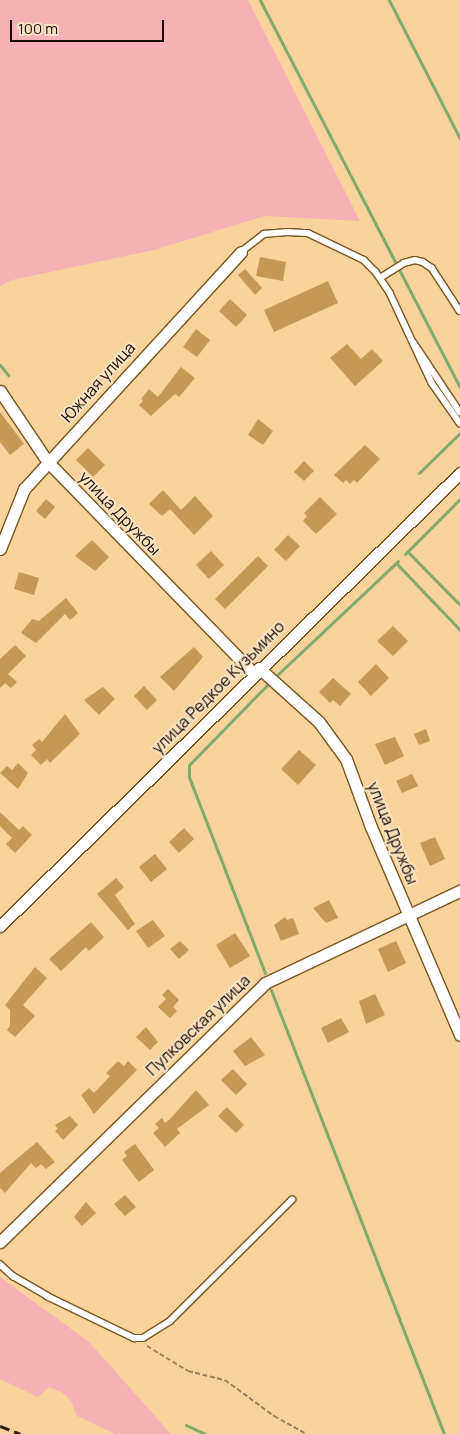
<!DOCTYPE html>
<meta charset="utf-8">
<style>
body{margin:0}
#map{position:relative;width:460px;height:1434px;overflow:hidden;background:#fad29b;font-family:Manrope,sans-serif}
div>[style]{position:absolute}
.green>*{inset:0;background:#f5b1b5}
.stream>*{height:3px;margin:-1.5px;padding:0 1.5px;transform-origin:1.5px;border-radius:1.5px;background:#80aa6a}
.building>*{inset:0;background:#c59855}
.path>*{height:2px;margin-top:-1px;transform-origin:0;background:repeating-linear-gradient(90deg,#9b7f5a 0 5px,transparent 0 7.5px)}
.roads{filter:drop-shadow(1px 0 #78551e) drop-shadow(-1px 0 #78551e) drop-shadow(0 1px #78551e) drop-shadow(0 -1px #78551e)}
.service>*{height:5.5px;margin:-2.75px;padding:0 2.75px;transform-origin:2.75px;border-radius:2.75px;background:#fff}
.minor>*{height:11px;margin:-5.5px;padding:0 5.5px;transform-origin:5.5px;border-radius:5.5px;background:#fff}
.rail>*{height:3px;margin-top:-1.5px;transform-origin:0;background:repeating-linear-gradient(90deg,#2e1f10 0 10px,transparent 0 15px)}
span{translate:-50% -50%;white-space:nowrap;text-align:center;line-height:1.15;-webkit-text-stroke:4px #fbe3c2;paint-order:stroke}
.street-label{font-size:16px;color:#170a00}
.scale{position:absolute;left:10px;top:20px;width:154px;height:22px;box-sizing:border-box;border:2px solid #170a00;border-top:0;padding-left:6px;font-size:15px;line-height:18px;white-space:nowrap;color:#170a00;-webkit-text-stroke:4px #fbe3c2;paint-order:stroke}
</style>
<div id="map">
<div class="green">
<div style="clip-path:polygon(0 0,248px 0,360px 221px,264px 216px,154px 250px,12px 280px,0 286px)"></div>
<div style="clip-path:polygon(0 1277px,89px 1342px,171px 1434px,115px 1434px,77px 1416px,71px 1401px,63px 1393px,49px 1387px,38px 1397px,0 1379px)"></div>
</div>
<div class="stream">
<div style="left:260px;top:0;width:436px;rotate:62.7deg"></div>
<div style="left:389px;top:0;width:156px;rotate:62.9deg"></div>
<div style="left:0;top:365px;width:13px;rotate:51deg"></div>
<div style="left:419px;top:473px;width:57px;rotate:-44.3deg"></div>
<div style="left:408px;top:552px;width:74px;rotate:45.5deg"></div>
<div style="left:405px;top:554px;width:78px;rotate:-45deg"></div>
<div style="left:396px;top:563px;width:93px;rotate:46.3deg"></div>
<div style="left:275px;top:677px;width:169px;rotate:-43.3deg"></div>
<div style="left:265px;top:973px;width:210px;rotate:-111.2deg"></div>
<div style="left:189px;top:777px;width:12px;rotate:-90deg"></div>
<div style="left:189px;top:765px;width:116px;rotate:-45.7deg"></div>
<div style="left:271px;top:990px;width:477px;rotate:68.7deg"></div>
<div style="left:186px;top:1425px;width:21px;rotate:25deg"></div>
</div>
<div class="building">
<div style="clip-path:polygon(260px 257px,286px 262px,283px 281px,256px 276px)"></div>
<div style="clip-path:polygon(245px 269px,262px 288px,255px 295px,238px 275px)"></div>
<div style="clip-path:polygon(328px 281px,338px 303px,274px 332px,264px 310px)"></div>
<div style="clip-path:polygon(230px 299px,247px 315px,236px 327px,219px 311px)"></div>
<div style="clip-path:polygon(196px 329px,210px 340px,197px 357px,183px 347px)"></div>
<div style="clip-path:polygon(347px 344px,361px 359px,372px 349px,383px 361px,355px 386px,330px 358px)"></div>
<div style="clip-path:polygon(181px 367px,195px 378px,179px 397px,175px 394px,151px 416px,139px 405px,143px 401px,141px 399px,149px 389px,158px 397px)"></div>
<div style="clip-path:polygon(0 412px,24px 444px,10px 455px,0 442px)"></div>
<div style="clip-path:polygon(258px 419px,273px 431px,263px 445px,248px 435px)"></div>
<div style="clip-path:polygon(365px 445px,380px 459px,357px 483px,354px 480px,350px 484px,346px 480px,343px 483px,334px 475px)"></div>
<div style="clip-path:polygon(88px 448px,105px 465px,93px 477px,76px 460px)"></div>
<div style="clip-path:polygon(304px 461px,314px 471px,304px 481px,294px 472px)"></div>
<div style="clip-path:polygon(163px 490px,181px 510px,195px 496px,213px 516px,194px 535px,170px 509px,162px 516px,149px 504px)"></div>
<div style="clip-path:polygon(320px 497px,337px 514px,316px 534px,303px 521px,307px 516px,304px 513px)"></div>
<div style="clip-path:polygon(46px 499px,55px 507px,45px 519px,36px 511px)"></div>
<div style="clip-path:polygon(288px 535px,300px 546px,286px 561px,274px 550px)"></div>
<div style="clip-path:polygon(92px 540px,109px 557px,95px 571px,75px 556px)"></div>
<div style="clip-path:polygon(211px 551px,224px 565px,209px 579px,196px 565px)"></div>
<div style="clip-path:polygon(258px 556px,268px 566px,225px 609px,215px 599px)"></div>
<div style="clip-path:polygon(19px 572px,39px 578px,34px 595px,14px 589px)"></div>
<div style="clip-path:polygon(66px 598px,78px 613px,70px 620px,65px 614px,36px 643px,21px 633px,32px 619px,39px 621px)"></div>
<div style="clip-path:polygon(393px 626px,408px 641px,393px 656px,377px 641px)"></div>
<div style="clip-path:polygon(15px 645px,26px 656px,8px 674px,17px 682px,11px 688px,5px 683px,0 688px,0 659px)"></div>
<div style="clip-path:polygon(194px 647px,203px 657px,174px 691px,160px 677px)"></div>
<div style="clip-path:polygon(376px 664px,389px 678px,371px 696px,358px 682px)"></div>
<div style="clip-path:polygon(333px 678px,351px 694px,340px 706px,333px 700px,330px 703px,319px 692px)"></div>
<div style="clip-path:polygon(144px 686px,157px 700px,147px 710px,134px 696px)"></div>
<div style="clip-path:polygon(103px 687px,115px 699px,99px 715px,84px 700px)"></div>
<div style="clip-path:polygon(65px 714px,80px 734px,50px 763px,47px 759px,41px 765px,31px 755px,36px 750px,32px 745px,39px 739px,42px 742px)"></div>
<div style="clip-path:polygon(426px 729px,430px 741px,419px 745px,414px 734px)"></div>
<div style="clip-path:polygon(395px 737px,404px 756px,385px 765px,375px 744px)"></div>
<div style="clip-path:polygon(299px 750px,316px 765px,298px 785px,281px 769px)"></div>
<div style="clip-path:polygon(18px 763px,28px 773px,18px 789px,0 773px,7px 766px,12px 770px)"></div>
<div style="clip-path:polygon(412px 774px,418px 786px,402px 793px,396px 781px)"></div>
<div style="clip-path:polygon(0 812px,19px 830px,23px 826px,32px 835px,15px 853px,6px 844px,12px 838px,0 826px)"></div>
<div style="clip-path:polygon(184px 828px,194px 839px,179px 853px,169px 842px)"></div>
<div style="clip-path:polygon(435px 837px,445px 859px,430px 866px,420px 843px)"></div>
<div style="clip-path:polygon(155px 854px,167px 869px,151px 882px,139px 867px)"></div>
<div style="clip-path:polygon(116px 878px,124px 887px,115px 895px,135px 924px,128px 930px,97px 894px)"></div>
<div style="clip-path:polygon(329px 900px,338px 918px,326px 923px,313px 908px)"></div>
<div style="clip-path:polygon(285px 917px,287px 920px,293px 918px,299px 934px,281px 941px,274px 925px)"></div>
<div style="clip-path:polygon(153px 920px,165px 936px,148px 948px,136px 931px)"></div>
<div style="clip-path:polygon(91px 922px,104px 937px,89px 951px,86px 947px,61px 971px,49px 959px)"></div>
<div style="clip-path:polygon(235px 933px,250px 956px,230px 968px,216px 945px)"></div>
<div style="clip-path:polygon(180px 941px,189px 950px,179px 959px,170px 949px)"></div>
<div style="clip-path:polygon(396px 941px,406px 963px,388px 972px,378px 949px)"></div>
<div style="clip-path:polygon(35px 967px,47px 978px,23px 1005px,35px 1016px,15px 1037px,7px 1030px,10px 1026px,10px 1010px,5px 1005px)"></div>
<div style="clip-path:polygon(168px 989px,179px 1000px,173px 1007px,177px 1011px,170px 1018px,158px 1007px,166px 999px,162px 995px)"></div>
<div style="clip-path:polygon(375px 994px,385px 1015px,366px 1024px,359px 1001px)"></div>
<div style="clip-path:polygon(341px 1018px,349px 1032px,328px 1043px,321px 1028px)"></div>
<div style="clip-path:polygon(146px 1027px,158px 1042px,150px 1050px,136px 1037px)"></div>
<div style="clip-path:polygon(251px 1037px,265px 1055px,245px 1066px,233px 1051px)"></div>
<div style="clip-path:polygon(118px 1061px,124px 1066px,128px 1061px,137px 1070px,94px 1114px,81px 1095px,89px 1088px,94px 1093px,110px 1076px,106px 1073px)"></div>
<div style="clip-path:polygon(233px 1069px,247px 1084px,236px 1095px,221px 1080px)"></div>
<div style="clip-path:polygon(196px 1090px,209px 1105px,177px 1129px,180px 1133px,165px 1147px,153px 1133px,159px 1128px,155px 1124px,162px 1118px,165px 1123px,169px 1120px)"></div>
<div style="clip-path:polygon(227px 1107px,244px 1125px,236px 1133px,218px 1116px)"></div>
<div style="clip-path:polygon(70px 1116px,78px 1125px,63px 1140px,55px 1131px,58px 1129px,55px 1125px)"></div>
<div style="clip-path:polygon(37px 1142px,55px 1162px,46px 1169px,41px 1164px,36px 1168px,31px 1163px,5px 1193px,0 1188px,0 1173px)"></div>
<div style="clip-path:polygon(135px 1144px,154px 1170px,139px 1182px,122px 1160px,127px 1156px,124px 1152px)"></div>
<div style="clip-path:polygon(125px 1195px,136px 1207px,125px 1216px,114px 1204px)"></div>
<div style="clip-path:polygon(86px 1202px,96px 1213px,82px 1226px,74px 1217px)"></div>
</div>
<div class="path">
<div style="left:147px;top:1346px;width:48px;rotate:31.4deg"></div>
<div style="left:188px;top:1371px;width:38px;rotate:14deg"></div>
<div style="left:225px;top:1380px;width:61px;rotate:36.3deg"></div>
<div style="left:274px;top:1416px;width:37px;rotate:29deg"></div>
</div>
<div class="roads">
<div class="service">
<div style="left:241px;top:252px;width:29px;rotate:-38deg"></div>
<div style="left:264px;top:234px;width:23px;rotate:-5deg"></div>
<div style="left:287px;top:232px;width:21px;rotate:3deg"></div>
<div style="left:308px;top:233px;width:62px;rotate:25.7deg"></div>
<div style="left:364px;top:260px;width:17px;rotate:45deg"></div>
<div style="left:376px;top:272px;width:25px;rotate:56deg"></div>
<div style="left:390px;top:293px;width:99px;rotate:65deg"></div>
<div style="left:432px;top:383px;width:49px;rotate:55deg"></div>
<div style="left:380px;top:278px;width:28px;rotate:-32deg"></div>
<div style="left:404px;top:263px;width:11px;rotate:-15deg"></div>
<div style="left:415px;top:260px;width:8px;rotate:14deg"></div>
<div style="left:423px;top:262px;width:11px;rotate:34deg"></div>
<div style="left:432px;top:268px;width:51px;rotate:56.9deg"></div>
<div style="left:414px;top:343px;width:83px;rotate:56.3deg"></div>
<div style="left:0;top:1264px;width:18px;rotate:43deg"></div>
<div style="left:13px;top:1276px;width:39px;rotate:30deg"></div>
<div style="left:47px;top:1296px;width:97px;rotate:25.8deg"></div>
<div style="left:134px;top:1338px;width:9px"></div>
<div style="left:143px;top:1338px;width:32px;rotate:-32deg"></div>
<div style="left:170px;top:1321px;width:172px;rotate:-44.8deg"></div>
</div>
<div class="minor">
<div style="left:0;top:391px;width:84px;rotate:56.1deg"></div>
<div style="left:47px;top:461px;width:296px;rotate:45.8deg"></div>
<div style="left:0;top:549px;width:65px;rotate:-68.2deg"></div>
<div style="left:24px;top:489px;width:321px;rotate:-47.5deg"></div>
<div style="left:259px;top:668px;width:81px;rotate:42deg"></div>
<div style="left:319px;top:722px;width:46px;rotate:53.9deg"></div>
<div style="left:346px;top:759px;width:72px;rotate:69.8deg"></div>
<div style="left:371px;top:827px;width:226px;rotate:66.8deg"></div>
<div style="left:0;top:926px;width:646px;rotate:-44.56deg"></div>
<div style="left:0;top:1242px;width:371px;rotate:-44.3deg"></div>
<div style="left:265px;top:983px;width:216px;rotate:-25.3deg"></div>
</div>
</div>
<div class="rail">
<div style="left:0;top:1426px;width:22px;rotate:21deg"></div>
</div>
<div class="street-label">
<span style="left:98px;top:382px;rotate:-48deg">Южная улица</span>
<span style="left:120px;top:513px;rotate:46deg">улица Дружбы</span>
<span style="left:218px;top:687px;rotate:-45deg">улица Редкое Кузьмино</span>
<span style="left:393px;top:833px;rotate:68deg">улица Дружбы</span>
<span style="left:198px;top:1025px;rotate:-44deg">Пулковская улица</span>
</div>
<div class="scale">100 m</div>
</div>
